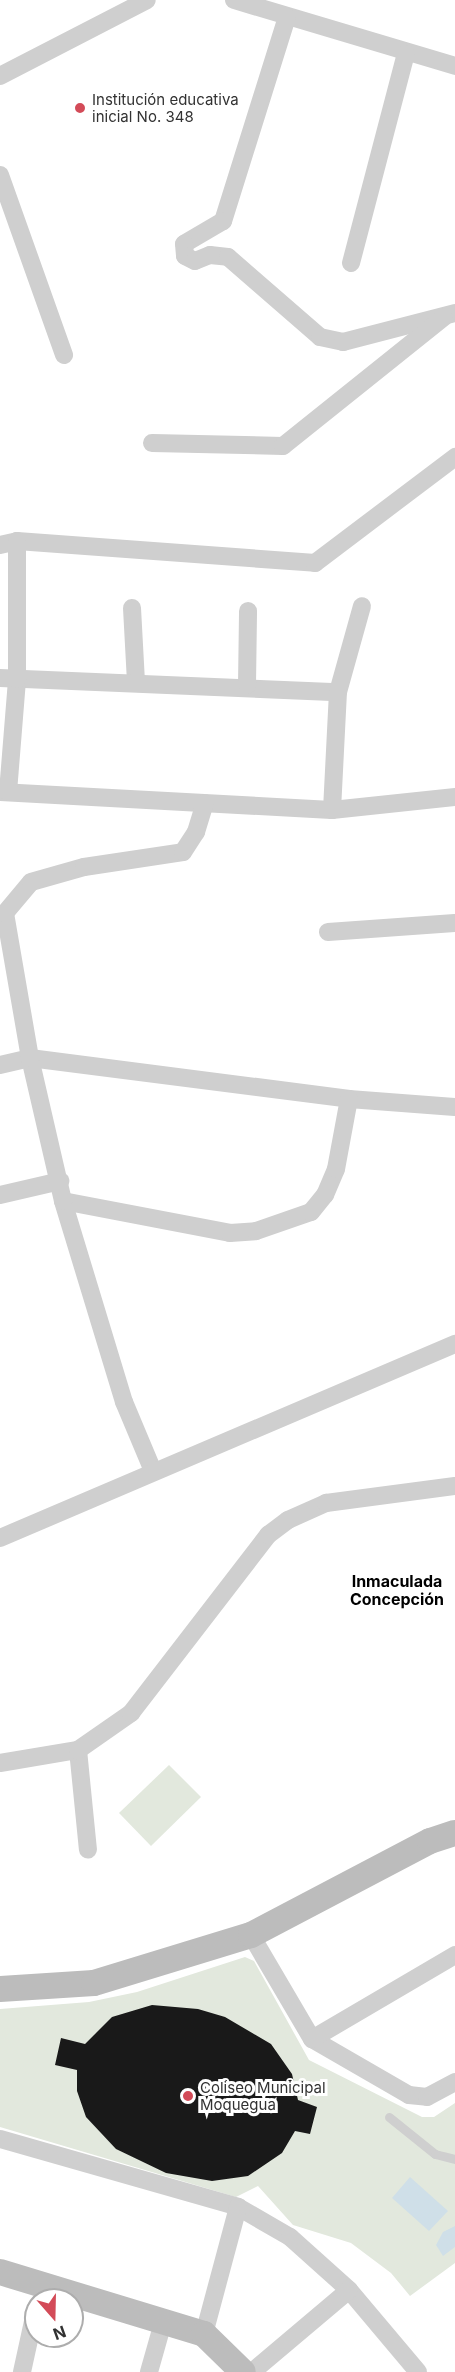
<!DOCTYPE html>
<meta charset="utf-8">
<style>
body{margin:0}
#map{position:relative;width:455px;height:2372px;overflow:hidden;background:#fff;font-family:Inter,sans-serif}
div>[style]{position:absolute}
.green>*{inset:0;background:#e2e8dd}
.water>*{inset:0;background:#cfdfe8}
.building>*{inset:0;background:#191919}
.lane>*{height:9px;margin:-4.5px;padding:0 4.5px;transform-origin:4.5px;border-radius:4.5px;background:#cfcfcf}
.street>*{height:18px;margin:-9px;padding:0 9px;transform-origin:9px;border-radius:9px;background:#cfcfcf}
.secondary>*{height:26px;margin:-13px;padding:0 13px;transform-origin:13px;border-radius:13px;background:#bcbcbc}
.dots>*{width:16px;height:16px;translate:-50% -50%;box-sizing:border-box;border:3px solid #fff;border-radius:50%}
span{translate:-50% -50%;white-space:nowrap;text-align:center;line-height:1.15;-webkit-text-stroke:6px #fff;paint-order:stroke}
.poi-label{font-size:15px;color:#323232}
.left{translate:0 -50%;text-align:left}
.neighbourhood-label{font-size:16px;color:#000;font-weight:700}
.north{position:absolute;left:24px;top:2288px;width:60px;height:60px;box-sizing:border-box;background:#fff;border:2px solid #adadad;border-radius:50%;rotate:160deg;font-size:16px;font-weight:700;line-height:24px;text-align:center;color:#323232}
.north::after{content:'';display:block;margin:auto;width:21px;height:27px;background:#d34b58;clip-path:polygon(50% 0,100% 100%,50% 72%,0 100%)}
</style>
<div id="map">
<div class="green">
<div style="clip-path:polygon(169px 1765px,201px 1797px,151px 1846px,119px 1813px)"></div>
<div style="clip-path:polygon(245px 1957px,254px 1961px,309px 2060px,422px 2117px,434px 2117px,455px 2103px,455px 2263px,410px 2296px,391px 2273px,351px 2243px,293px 2225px,258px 2186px,236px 2197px,0 2127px,0 2009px,89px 2002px,137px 1992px)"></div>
</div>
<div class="water">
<div style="clip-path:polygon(410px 2177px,448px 2211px,429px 2231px,392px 2198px)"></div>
<div style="clip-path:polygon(455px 2226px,455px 2247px,443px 2256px,436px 2245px,443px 2232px)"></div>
</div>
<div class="building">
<div style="clip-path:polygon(152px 2005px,198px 2009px,225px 2017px,271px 2044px,292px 2074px,298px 2100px,317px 2107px,310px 2134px,295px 2131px,282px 2153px,248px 2176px,212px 2181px,166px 2173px,116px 2149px,86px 2117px,77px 2091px,77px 2070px,55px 2065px,61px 2038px,85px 2044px,112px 2017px)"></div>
</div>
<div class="lane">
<div style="left:389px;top:2117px;width:59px;rotate:38.8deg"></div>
<div style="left:435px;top:2154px;width:21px;rotate:14deg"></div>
</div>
<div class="street">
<div style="left:234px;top:0;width:231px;rotate:16.6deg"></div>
<div style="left:287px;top:17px;width:214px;rotate:107.4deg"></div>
<div style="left:223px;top:221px;width:45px;rotate:149.5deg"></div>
<div style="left:184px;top:244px;width:12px;rotate:85deg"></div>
<div style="left:185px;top:256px;width:11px;rotate:27deg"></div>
<div style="left:195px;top:261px;width:16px;rotate:-22deg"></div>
<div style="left:210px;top:255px;width:18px;rotate:6deg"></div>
<div style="left:228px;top:257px;width:122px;rotate:41deg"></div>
<div style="left:320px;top:337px;width:24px;rotate:12deg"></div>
<div style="left:343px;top:342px;width:116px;rotate:-14.5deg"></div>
<div style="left:0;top:76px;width:165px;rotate:-27.3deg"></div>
<div style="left:0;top:175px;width:191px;rotate:70.4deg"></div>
<div style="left:351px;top:263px;width:216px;rotate:-75.3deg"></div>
<div style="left:152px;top:443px;width:131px;rotate:1.3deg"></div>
<div style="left:283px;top:446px;width:206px;rotate:-38.7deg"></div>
<div style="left:0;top:545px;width:17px;rotate:-13deg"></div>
<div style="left:17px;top:541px;width:299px;rotate:4.2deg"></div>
<div style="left:315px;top:563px;width:176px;rotate:-37.1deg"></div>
<div style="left:132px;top:608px;width:75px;rotate:86.9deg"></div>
<div style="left:0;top:678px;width:338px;rotate:2.4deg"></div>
<div style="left:247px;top:685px;width:74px;rotate:-89.2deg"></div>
<div style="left:0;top:792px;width:332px;rotate:3.1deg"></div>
<div style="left:332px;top:810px;width:124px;rotate:-6deg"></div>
<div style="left:8px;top:792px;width:113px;rotate:-85.4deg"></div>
<div style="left:17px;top:679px;width:138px;rotate:-90deg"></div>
<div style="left:332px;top:810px;width:118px;rotate:-87.1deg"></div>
<div style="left:338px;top:692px;width:89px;rotate:-74.4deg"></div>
<div style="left:328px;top:932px;width:127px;rotate:-4.1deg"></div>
<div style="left:0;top:1065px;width:31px;rotate:-13deg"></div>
<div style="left:30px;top:1058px;width:322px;rotate:7.3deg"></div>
<div style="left:349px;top:1099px;width:106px;rotate:4.3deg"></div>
<div style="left:0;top:1195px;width:62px;rotate:-13.1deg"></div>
<div style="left:63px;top:1201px;width:170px;rotate:10.8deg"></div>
<div style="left:230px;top:1233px;width:26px;rotate:-4deg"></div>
<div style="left:256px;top:1231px;width:58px;rotate:-19.1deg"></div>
<div style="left:311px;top:1212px;width:22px;rotate:-51deg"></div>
<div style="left:325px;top:1195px;width:28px;rotate:-67deg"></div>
<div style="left:336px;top:1169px;width:71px;rotate:-79.5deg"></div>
<div style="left:153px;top:1471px;width:75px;rotate:-112.8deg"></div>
<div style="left:124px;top:1402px;width:210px;rotate:-106.9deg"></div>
<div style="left:63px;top:1201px;width:147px;rotate:-103deg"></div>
<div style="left:30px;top:1058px;width:147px;rotate:-99.8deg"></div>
<div style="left:5px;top:913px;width:40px;rotate:-50deg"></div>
<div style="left:31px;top:882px;width:55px;rotate:-15.8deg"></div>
<div style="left:84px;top:867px;width:100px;rotate:-8.6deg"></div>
<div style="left:183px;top:852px;width:24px;rotate:-57deg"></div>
<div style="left:196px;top:832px;width:30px;rotate:-73deg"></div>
<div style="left:0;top:1538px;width:495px;rotate:-23.1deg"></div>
<div style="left:78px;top:1750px;width:100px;rotate:84.3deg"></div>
<div style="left:0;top:1763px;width:79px;rotate:-9.5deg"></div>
<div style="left:78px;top:1750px;width:65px;rotate:-34.9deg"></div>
<div style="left:131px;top:1713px;width:225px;rotate:-52.4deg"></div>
<div style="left:268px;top:1535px;width:25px;rotate:-37deg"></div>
<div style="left:288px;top:1520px;width:42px;rotate:-24.1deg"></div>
<div style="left:326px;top:1503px;width:130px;rotate:-7.5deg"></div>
<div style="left:251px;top:1935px;width:121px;rotate:59.6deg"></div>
<div style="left:312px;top:2039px;width:112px;rotate:30deg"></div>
<div style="left:409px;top:2095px;width:18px;rotate:6deg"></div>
<div style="left:427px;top:2097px;width:32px;rotate:-28deg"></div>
<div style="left:312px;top:2039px;width:166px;rotate:-30.4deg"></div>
<div style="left:0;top:2139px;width:248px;rotate:15.9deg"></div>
<div style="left:238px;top:2207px;width:60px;rotate:30deg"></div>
<div style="left:290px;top:2237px;width:79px;rotate:41.9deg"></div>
<div style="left:349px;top:2290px;width:107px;rotate:49.9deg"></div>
<div style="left:204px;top:2334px;width:131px;rotate:-75deg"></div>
<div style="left:22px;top:2372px;width:66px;rotate:-77.7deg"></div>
<div style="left:149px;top:2372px;width:55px;rotate:-74.2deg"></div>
<div style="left:252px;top:2372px;width:127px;rotate:-40.2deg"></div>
</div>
<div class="secondary">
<div style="left:0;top:1989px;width:94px;rotate:-3.7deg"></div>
<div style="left:94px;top:1983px;width:164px;rotate:-17deg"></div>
<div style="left:251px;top:1935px;width:202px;rotate:-27.7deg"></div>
<div style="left:430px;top:1841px;width:26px;rotate:-18deg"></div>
<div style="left:0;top:2272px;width:213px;rotate:16.9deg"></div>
<div style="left:204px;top:2334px;width:54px;rotate:44.3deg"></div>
</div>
<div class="dots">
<div style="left:80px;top:108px;background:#d34b58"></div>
<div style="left:188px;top:2096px;background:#d34b58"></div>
</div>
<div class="poi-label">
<span class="left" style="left:92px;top:108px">Institución educativa<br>inicial No. 348</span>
<span class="left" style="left:200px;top:2096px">Coliseo Municipal<br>Moquegua</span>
</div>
<div class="neighbourhood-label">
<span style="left:397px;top:1590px">Inmaculada<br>Concepción</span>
</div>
<div class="north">N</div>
</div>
